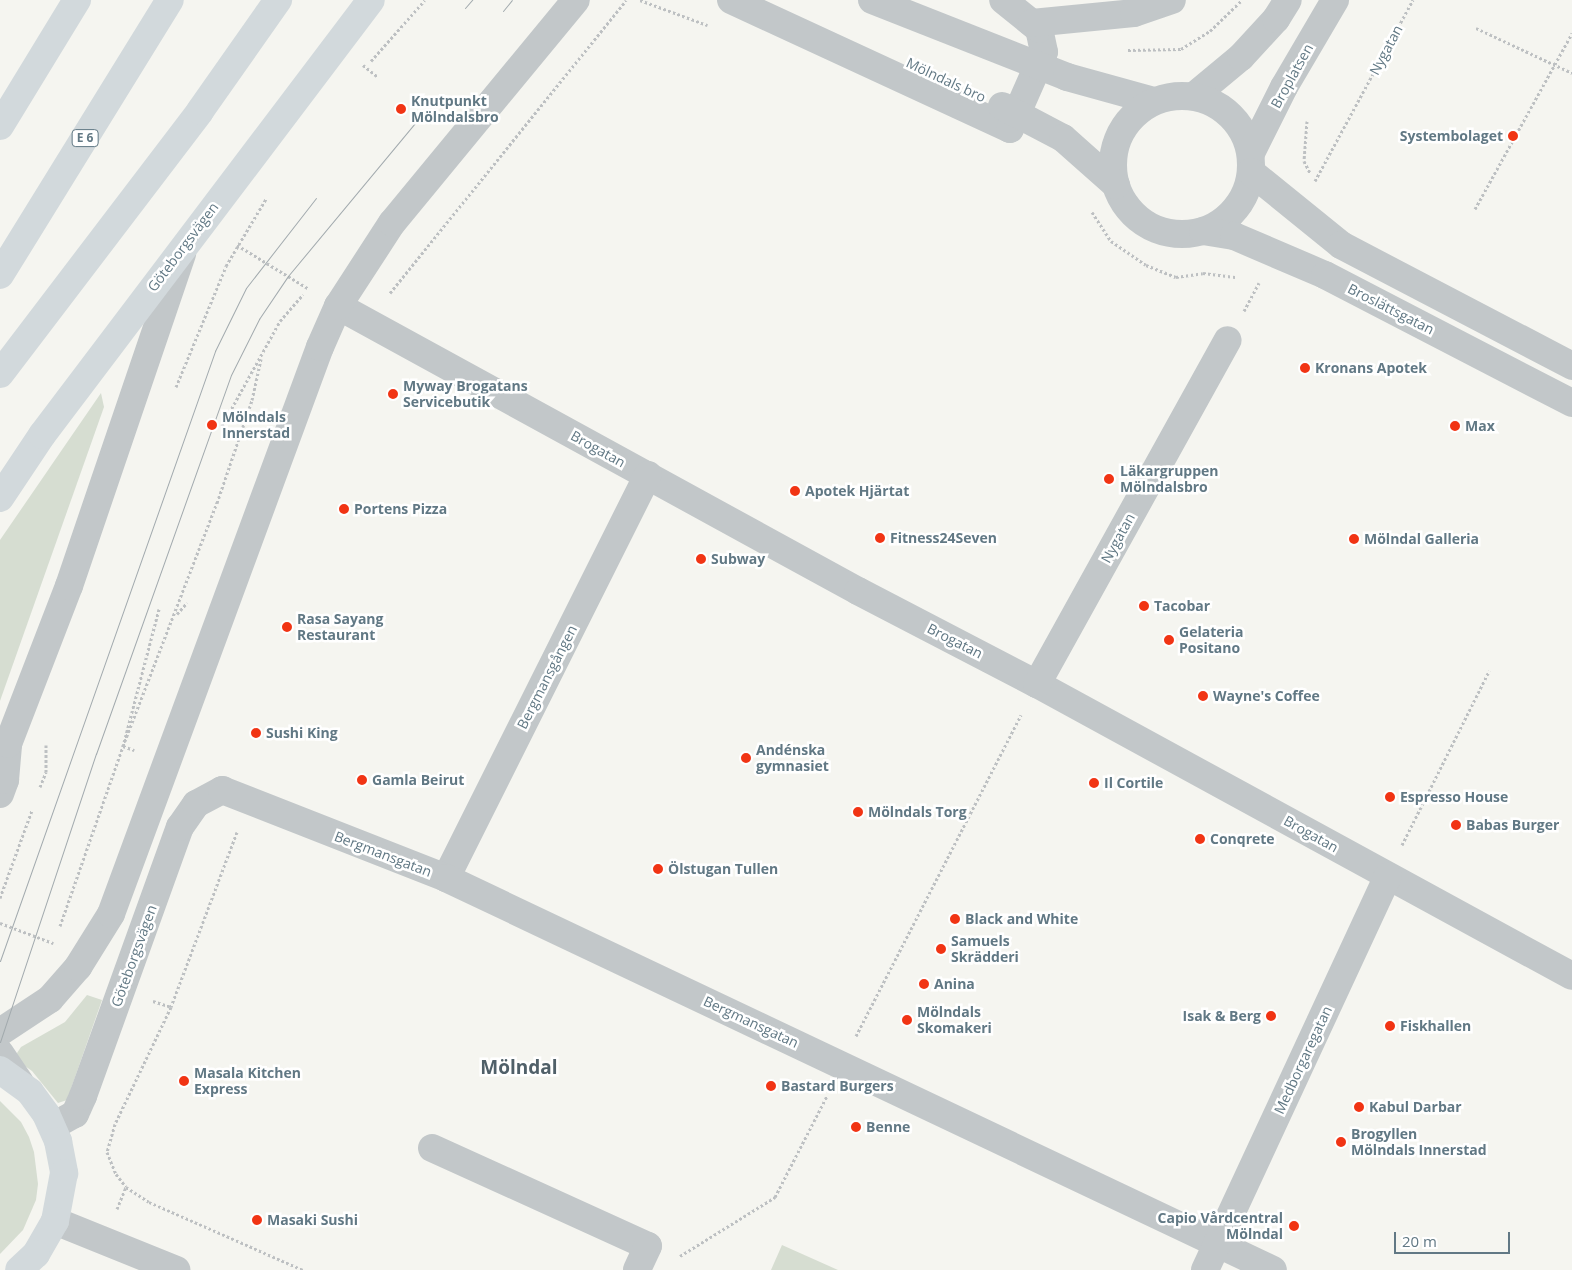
<!DOCTYPE html>
<meta charset="utf-8">
<style>
body{margin:0}
#map{position:relative;width:1572px;height:1270px;overflow:hidden;background:#f5f5f0;font-family:"Open Sans",sans-serif}
div>[style]{position:absolute}
.green>*{inset:0;background:#d6ddd1}
.path>*{height:3px;margin-top:-1.5px;transform-origin:0;background:repeating-linear-gradient(90deg,#bdc0c2 0 2.5px,transparent 0 5px)}
.minor>*{height:28px;margin:-14px;padding:0 14px;transform-origin:14px;border-radius:14px;background:#c2c7c9}
.minor>.ring{margin:-14px;padding:0;box-sizing:content-box;background:none;border:28px solid #c2c7c9;border-radius:50%}
.major>*{height:28px;margin:-14px;padding:0 14px;transform-origin:14px;border-radius:14px;background:#d2d9dc}
.highway>*{height:28px;margin:-14px;padding:0 14px;transform-origin:14px;border-radius:14px;background:#d2d9dc}
.tram>*{height:1px;margin:-0.5px;padding:0 0.5px;transform-origin:0.5px;border-radius:0.5px;background:#a2aaae}
.dots>*{width:14px;height:14px;translate:-50% -50%;box-sizing:border-box;border:2px solid #fff;border-radius:50%}
span{translate:-50% -50%;white-space:nowrap;text-align:center;line-height:1.15;-webkit-text-stroke:5px #fff;paint-order:stroke}
.shield-label span{padding:1px 4px;background:#fff;border:1px solid;border-radius:4px;-webkit-text-stroke-width:0}
.shield-label{font-size:12px;color:#617884;font-weight:700}
.street-label{font-size:14px;color:#617884}
.poi-label{font-size:14px;color:#617884;font-weight:700}
.left{translate:0 -50%;text-align:left}
.right{translate:-100% -50%;text-align:right}
.district-label{font-size:19px;color:#506069;font-weight:700}
.scale{position:absolute;left:1394px;top:1232px;width:116px;height:22px;box-sizing:border-box;border:2px solid #617884;border-top:0;padding-left:6px;font-size:15px;line-height:18px;white-space:nowrap;color:#617884;-webkit-text-stroke:4px #fff;paint-order:stroke}
</style>
<div id="map">
<div class="green">
<div style="clip-path:polygon(101px 393px,104px 407px,0 701px,0 540px)"></div>
<div style="clip-path:polygon(87px 995px,102px 1000px,67px 1100px,58px 1103px,32px 1071px,18px 1061px,17px 1053px,21px 1047px,65px 1022px)"></div>
<div style="clip-path:polygon(0 1101px,21px 1122px,29px 1137px,34px 1152px,38px 1184px,36px 1200px,23px 1230px,0 1254px)"></div>
<div style="clip-path:polygon(782px 1245px,838px 1270px,771px 1270px)"></div>
</div>
<div class="path">
<div style="left:640px;top:0;width:72px;rotate:20.5deg"></div>
<div style="left:1476px;top:28px;width:106px;rotate:25.1deg"></div>
<div style="left:1128px;top:50px;width:53px;rotate:-1.1deg"></div>
<div style="left:1181px;top:49px;width:34px;rotate:-32deg"></div>
<div style="left:1210px;top:31px;width:45px;rotate:-44.1deg"></div>
<div style="left:371px;top:61px;width:81px;rotate:-48.5deg"></div>
<div style="left:363px;top:65px;width:19px;rotate:39deg"></div>
<div style="left:1307px;top:121px;width:40px;rotate:94.3deg"></div>
<div style="left:1304px;top:161px;width:13px;rotate:63deg"></div>
<div style="left:1315px;top:181px;width:206px;rotate:-61.6deg"></div>
<div style="left:1475px;top:209px;width:201px;rotate:-61.1deg"></div>
<div style="left:1092px;top:212px;width:35px;rotate:57deg"></div>
<div style="left:1111px;top:241px;width:42px;rotate:34.4deg"></div>
<div style="left:1146px;top:265px;width:32px;rotate:22deg"></div>
<div style="left:1176px;top:277px;width:27px;rotate:-8deg"></div>
<div style="left:1203px;top:273px;width:34px;rotate:7deg"></div>
<div style="left:237px;top:245px;width:84px;rotate:31.4deg"></div>
<div style="left:390px;top:293px;width:376px;rotate:-51.1deg"></div>
<div style="left:1244px;top:311px;width:32px;rotate:-62deg"></div>
<div style="left:176px;top:387px;width:131px;rotate:-67.5deg"></div>
<div style="left:226px;top:266px;width:78px;rotate:-59.2deg"></div>
<div style="left:222px;top:426px;width:120px;rotate:-61.1deg"></div>
<div style="left:280px;top:321px;width:35px;rotate:-49deg"></div>
<div style="left:159px;top:609px;width:142px;rotate:104.7deg"></div>
<div style="left:123px;top:746px;width:261px;rotate:-68.9deg"></div>
<div style="left:217px;top:503px;width:109px;rotate:-71.2deg"></div>
<div style="left:252px;top:400px;width:42px;rotate:-77.6deg"></div>
<div style="left:177px;top:614px;width:15px;rotate:-48deg"></div>
<div style="left:40px;top:787px;width:16px;rotate:-68deg"></div>
<div style="left:46px;top:772px;width:27px;rotate:-90deg"></div>
<div style="left:237px;top:832px;width:187px;rotate:110.7deg"></div>
<div style="left:171px;top:1007px;width:130px;rotate:115.6deg"></div>
<div style="left:115px;top:1124px;width:29px;rotate:106deg"></div>
<div style="left:107px;top:1152px;width:24px;rotate:68deg"></div>
<div style="left:116px;top:1174px;width:16px;rotate:52deg"></div>
<div style="left:126px;top:1187px;width:27px;rotate:33deg"></div>
<div style="left:149px;top:1202px;width:168px;rotate:23.8deg"></div>
<div style="left:1402px;top:845px;width:195px;rotate:-63.4deg"></div>
<div style="left:0;top:898px;width:94px;rotate:-70deg"></div>
<div style="left:0;top:923px;width:57px;rotate:20.7deg"></div>
<div style="left:60px;top:926px;width:191px;rotate:-70.7deg"></div>
<div style="left:123px;top:746px;width:12px;rotate:20deg"></div>
<div style="left:153px;top:1001px;width:19px;rotate:18deg"></div>
<div style="left:856px;top:1036px;width:361px;rotate:-62.8deg"></div>
<div style="left:117px;top:1209px;width:24px;rotate:-68deg"></div>
<div style="left:680px;top:1256px;width:112px;rotate:-31.8deg"></div>
<div style="left:775px;top:1197px;width:114px;rotate:-62.8deg"></div>
</div>
<div class="minor">
<div style="left:731px;top:0;width:307px;rotate:24.8deg"></div>
<div style="left:1010px;top:129px;width:84px;rotate:-66.2deg"></div>
<div style="left:1044px;top:52px;width:24px;rotate:-102deg"></div>
<div style="left:1039px;top:29px;width:46px;rotate:-141.1deg"></div>
<div style="left:872px;top:0;width:210px;rotate:21.5deg"></div>
<div style="left:1067px;top:77px;width:90px;rotate:15.4deg"></div>
<div style="left:1032px;top:23px;width:102px;rotate:-5.6deg"></div>
<div style="left:1134px;top:13px;width:40px;rotate:-18.9deg"></div>
<div style="left:1194px;top:96px;width:61px;rotate:-39.7deg"></div>
<div style="left:1241px;top:57px;width:52px;rotate:-47.4deg"></div>
<div style="left:1276px;top:19px;width:22px;rotate:-58deg"></div>
<div class="ring" style="left:1113px;top:96px;width:110px;height:110px"></div>
<div style="left:1002px;top:106px;width:69px;rotate:27.7deg"></div>
<div style="left:1063px;top:138px;width:71px;rotate:41.6deg"></div>
<div style="left:1251px;top:153px;width:74px;rotate:-63.4deg"></div>
<div style="left:1284px;top:87px;width:101px;rotate:-59.6deg"></div>
<div style="left:1251px;top:172px;width:116px;rotate:39deg"></div>
<div style="left:1341px;top:245px;width:261px;rotate:27.6deg"></div>
<div style="left:1203px;top:231px;width:31px;rotate:9deg"></div>
<div style="left:1234px;top:236px;width:99px;rotate:23.2deg"></div>
<div style="left:1325px;top:275px;width:278px;rotate:27.4deg"></div>
<div style="left:338px;top:306px;width:593px;rotate:28.73deg"></div>
<div style="left:858px;top:591px;width:202px;rotate:27.5deg"></div>
<div style="left:1037px;top:684px;width:609px;rotate:28.63deg"></div>
<div style="left:1037px;top:684px;width:393px;rotate:-61deg"></div>
<div style="left:0;top:794px;width:15px;rotate:-70deg"></div>
<div style="left:5px;top:780px;width:36px;rotate:-85deg"></div>
<div style="left:8px;top:744px;width:169px;rotate:-68.9deg"></div>
<div style="left:69px;top:586px;width:351px;rotate:-71.2deg"></div>
<div style="left:446px;top:878px;width:451px;rotate:-63.4deg"></div>
<div style="left:0;top:1032px;width:60px;rotate:-33.4deg"></div>
<div style="left:50px;top:999px;width:43px;rotate:-48.8deg"></div>
<div style="left:78px;top:967px;width:62px;rotate:-58.1deg"></div>
<div style="left:111px;top:914px;width:604px;rotate:-69.77deg"></div>
<div style="left:320px;top:347px;width:45px;rotate:-66.3deg"></div>
<div style="left:338px;top:306px;width:99px;rotate:-57deg"></div>
<div style="left:392px;top:223px;width:289px;rotate:-50.5deg"></div>
<div style="left:0;top:1053px;width:36px;rotate:56deg"></div>
<div style="left:53px;top:1126px;width:25px;rotate:-29deg"></div>
<div style="left:75px;top:1114px;width:20px;rotate:-66deg"></div>
<div style="left:83px;top:1096px;width:286px;rotate:-70.2deg"></div>
<div style="left:180px;top:827px;width:28px;rotate:-55deg"></div>
<div style="left:196px;top:804px;width:30px;rotate:-28deg"></div>
<div style="left:222px;top:790px;width:241px;rotate:21.4deg"></div>
<div style="left:446px;top:878px;width:915px;rotate:25.36deg"></div>
<div style="left:432px;top:1148px;width:237px;rotate:24.4deg"></div>
<div style="left:648px;top:1246px;width:26px;rotate:115deg"></div>
<div style="left:55px;top:1221px;width:131px;rotate:22deg"></div>
<div style="left:1205px;top:1270px;width:434px;rotate:-65.1deg"></div>
</div>
<div class="major">
<div style="left:0;top:498px;width:76px;rotate:-56.3deg"></div>
<div style="left:42px;top:435px;width:545px;rotate:-52.9deg"></div>
<div style="left:0;top:1070px;width:37px;rotate:36deg"></div>
<div style="left:30px;top:1092px;width:27px;rotate:54deg"></div>
<div style="left:46px;top:1114px;width:30px;rotate:66deg"></div>
<div style="left:58px;top:1141px;width:33px;rotate:79deg"></div>
<div style="left:64px;top:1173px;width:49px;rotate:100.6deg"></div>
<div style="left:55px;top:1221px;width:38px;rotate:120deg"></div>
<div style="left:36px;top:1254px;width:23px;rotate:137deg"></div>
</div>
<div class="highway">
<div style="left:0;top:126px;width:148px;rotate:-58.6deg"></div>
<div style="left:0;top:275px;width:323px;rotate:-58.3deg"></div>
<div style="left:0;top:374px;width:330px;rotate:-52.7deg"></div>
<div style="left:200px;top:111px;width:136px;rotate:-54.9deg"></div>
</div>
<div class="tram">
<div style="left:465px;top:8px;width:11px;rotate:-49deg"></div>
<div style="left:503px;top:11px;width:14px;rotate:-51deg"></div>
<div style="left:0;top:961px;width:647px;rotate:-70.58deg"></div>
<div style="left:215px;top:351px;width:70px;rotate:-63.8deg"></div>
<div style="left:246px;top:288px;width:114px;rotate:-52.1deg"></div>
<div style="left:0;top:1042px;width:304px;rotate:-71.6deg"></div>
<div style="left:96px;top:754px;width:402px;rotate:-70.4deg"></div>
<div style="left:231px;top:375px;width:63px;rotate:-63.4deg"></div>
<div style="left:259px;top:319px;width:52px;rotate:-56deg"></div>
<div style="left:288px;top:276px;width:199px;rotate:-50.3deg"></div>
</div>
<div class="dots">
<div style="left:401px;top:109px;background:#f13414"></div>
<div style="left:1513px;top:136px;background:#f13414"></div>
<div style="left:1305px;top:368px;background:#f13414"></div>
<div style="left:393px;top:394px;background:#f13414"></div>
<div style="left:212px;top:425px;background:#f13414"></div>
<div style="left:1455px;top:426px;background:#f13414"></div>
<div style="left:1109px;top:479px;background:#f13414"></div>
<div style="left:795px;top:491px;background:#f13414"></div>
<div style="left:344px;top:509px;background:#f13414"></div>
<div style="left:880px;top:538px;background:#f13414"></div>
<div style="left:1354px;top:539px;background:#f13414"></div>
<div style="left:701px;top:559px;background:#f13414"></div>
<div style="left:1144px;top:606px;background:#f13414"></div>
<div style="left:287px;top:627px;background:#f13414"></div>
<div style="left:1169px;top:640px;background:#f13414"></div>
<div style="left:1203px;top:696px;background:#f13414"></div>
<div style="left:256px;top:733px;background:#f13414"></div>
<div style="left:746px;top:758px;background:#f13414"></div>
<div style="left:362px;top:780px;background:#f13414"></div>
<div style="left:1094px;top:783px;background:#f13414"></div>
<div style="left:1390px;top:797px;background:#f13414"></div>
<div style="left:858px;top:812px;background:#f13414"></div>
<div style="left:1456px;top:825px;background:#f13414"></div>
<div style="left:1200px;top:839px;background:#f13414"></div>
<div style="left:658px;top:869px;background:#f13414"></div>
<div style="left:955px;top:919px;background:#f13414"></div>
<div style="left:941px;top:949px;background:#f13414"></div>
<div style="left:924px;top:984px;background:#f13414"></div>
<div style="left:1271px;top:1016px;background:#f13414"></div>
<div style="left:907px;top:1020px;background:#f13414"></div>
<div style="left:1390px;top:1026px;background:#f13414"></div>
<div style="left:184px;top:1081px;background:#f13414"></div>
<div style="left:771px;top:1086px;background:#f13414"></div>
<div style="left:1359px;top:1107px;background:#f13414"></div>
<div style="left:856px;top:1127px;background:#f13414"></div>
<div style="left:1341px;top:1142px;background:#f13414"></div>
<div style="left:257px;top:1220px;background:#f13414"></div>
<div style="left:1294px;top:1226px;background:#f13414"></div>
</div>
<div class="shield-label">
<span style="left:85px;top:138px">E 6</span>
</div>
<div class="street-label">
<span style="left:1386px;top:50px;rotate:-62deg">Nygatan</span>
<span style="left:1292px;top:76px;rotate:-61deg">Broplatsen</span>
<span style="left:946px;top:80px;rotate:25deg">Mölndals bro</span>
<span style="left:183px;top:247px;rotate:-53deg">Göteborgsvägen</span>
<span style="left:1391px;top:309px;rotate:27deg">Broslättsgatan</span>
<span style="left:598px;top:449px;rotate:29deg">Brogatan</span>
<span style="left:1118px;top:538px;rotate:-61deg">Nygatan</span>
<span style="left:955px;top:641px;rotate:27deg">Brogatan</span>
<span style="left:547px;top:677px;rotate:-63deg">Bergmansgången</span>
<span style="left:1311px;top:834px;rotate:29deg">Brogatan</span>
<span style="left:383px;top:854px;rotate:21deg">Bergmansgatan</span>
<span style="left:134px;top:956px;rotate:-70deg">Göteborgsvägen</span>
<span style="left:751px;top:1022px;rotate:25deg">Bergmansgatan</span>
<span style="left:1303px;top:1060px;rotate:-65deg">Medborgaregatan</span>
</div>
<div class="poi-label">
<span class="left" style="left:411px;top:109px">Knutpunkt<br>Mölndalsbro</span>
<span class="right" style="left:1503px;top:136px">Systembolaget</span>
<span class="left" style="left:1315px;top:368px">Kronans Apotek</span>
<span class="left" style="left:403px;top:394px">Myway Brogatans<br>Servicebutik</span>
<span class="left" style="left:222px;top:425px">Mölndals<br>Innerstad</span>
<span class="left" style="left:1465px;top:426px">Max</span>
<span class="left" style="left:1120px;top:479px">Läkargruppen<br>Mölndalsbro</span>
<span class="left" style="left:805px;top:491px">Apotek Hjärtat</span>
<span class="left" style="left:354px;top:509px">Portens Pizza</span>
<span class="left" style="left:890px;top:538px">Fitness24Seven</span>
<span class="left" style="left:1364px;top:539px">Mölndal Galleria</span>
<span class="left" style="left:711px;top:559px">Subway</span>
<span class="left" style="left:1154px;top:606px">Tacobar</span>
<span class="left" style="left:297px;top:627px">Rasa Sayang<br>Restaurant</span>
<span class="left" style="left:1179px;top:640px">Gelateria<br>Positano</span>
<span class="left" style="left:1213px;top:696px">Wayne's Coffee</span>
<span class="left" style="left:266px;top:733px">Sushi King</span>
<span class="left" style="left:756px;top:758px">Andénska<br>gymnasiet</span>
<span class="left" style="left:372px;top:780px">Gamla Beirut</span>
<span class="left" style="left:1104px;top:783px">Il Cortile</span>
<span class="left" style="left:1400px;top:797px">Espresso House</span>
<span class="left" style="left:868px;top:812px">Mölndals Torg</span>
<span class="left" style="left:1466px;top:825px">Babas Burger</span>
<span class="left" style="left:1210px;top:839px">Conqrete</span>
<span class="left" style="left:668px;top:869px">Ölstugan Tullen</span>
<span class="left" style="left:965px;top:919px">Black and White</span>
<span class="left" style="left:951px;top:949px">Samuels<br>Skrädderi</span>
<span class="left" style="left:934px;top:984px">Anina</span>
<span class="left" style="left:917px;top:1020px">Mölndals<br>Skomakeri</span>
<span class="right" style="left:1261px;top:1016px">Isak &amp; Berg</span>
<span class="left" style="left:1400px;top:1026px">Fiskhallen</span>
<span class="left" style="left:194px;top:1081px">Masala Kitchen<br>Express</span>
<span class="left" style="left:781px;top:1086px">Bastard Burgers</span>
<span class="left" style="left:1369px;top:1107px">Kabul Darbar</span>
<span class="left" style="left:866px;top:1127px">Benne</span>
<span class="left" style="left:1351px;top:1142px">Brogyllen<br>Mölndals Innerstad</span>
<span class="right" style="left:1283px;top:1226px">Capio Vårdcentral<br>Mölndal</span>
<span class="left" style="left:267px;top:1220px">Masaki Sushi</span>
</div>
<div class="district-label">
<span style="left:519px;top:1068px">Mölndal</span>
</div>
<div class="scale">20 m</div>
</div>
